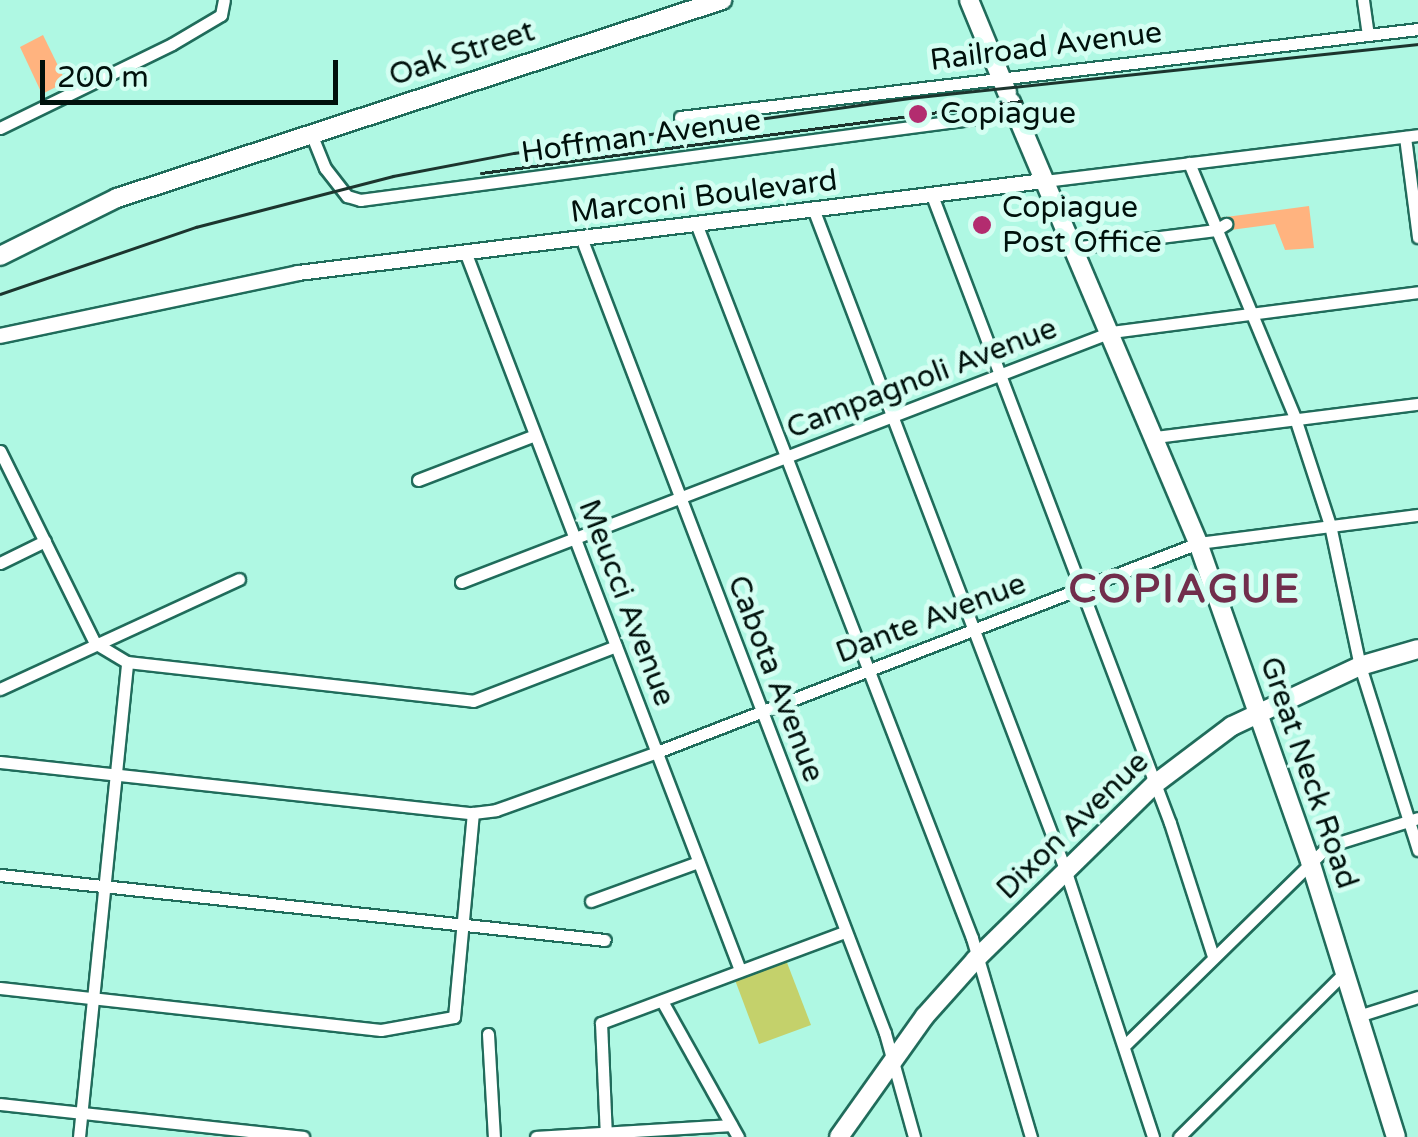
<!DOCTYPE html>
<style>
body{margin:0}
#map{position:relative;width:1418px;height:1137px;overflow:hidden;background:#aff8e3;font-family:"Varela Round",sans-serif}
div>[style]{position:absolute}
.green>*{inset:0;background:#ffb37f}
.water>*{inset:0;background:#c4d16b}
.roads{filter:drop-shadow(2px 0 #206c5b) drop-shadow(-2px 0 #206c5b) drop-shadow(0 2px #206c5b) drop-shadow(0 -2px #206c5b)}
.minor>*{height:11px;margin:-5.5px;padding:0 5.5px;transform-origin:5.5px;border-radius:5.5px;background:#fff}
.tertiary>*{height:14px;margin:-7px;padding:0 7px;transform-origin:7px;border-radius:7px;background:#fff}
.secondary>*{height:18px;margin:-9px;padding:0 9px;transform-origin:9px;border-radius:9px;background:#fff}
.rail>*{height:2.5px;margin:-1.25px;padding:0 1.25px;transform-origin:1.25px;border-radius:1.25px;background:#1c352e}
.dots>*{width:28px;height:28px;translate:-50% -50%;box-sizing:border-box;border:5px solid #d4fef2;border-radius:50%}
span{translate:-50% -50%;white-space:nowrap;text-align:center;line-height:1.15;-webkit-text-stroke:10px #d4fef2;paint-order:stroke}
.street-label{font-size:30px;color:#00110c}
.poi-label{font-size:30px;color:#00110c}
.left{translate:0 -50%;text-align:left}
.district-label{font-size:40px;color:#712e4c;font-weight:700;letter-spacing:2.5px}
.scale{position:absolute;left:40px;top:60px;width:298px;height:45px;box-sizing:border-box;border:5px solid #00110c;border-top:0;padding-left:12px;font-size:30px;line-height:35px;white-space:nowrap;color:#00110c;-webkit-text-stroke:8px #d4fef2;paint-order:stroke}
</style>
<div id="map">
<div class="green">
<div style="clip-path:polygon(43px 35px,66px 82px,42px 94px,20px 47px)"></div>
<div style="clip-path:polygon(1309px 206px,1314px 248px,1285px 250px,1275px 224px,1223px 231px,1218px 218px)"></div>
</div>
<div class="water">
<div style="clip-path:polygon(786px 960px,811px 1025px,759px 1044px,735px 980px)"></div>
</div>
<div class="roads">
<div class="minor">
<div style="left:1363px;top:0;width:35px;rotate:82deg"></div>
<div style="left:680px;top:117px;width:743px;rotate:-6.8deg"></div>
<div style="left:0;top:128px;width:191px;rotate:-26deg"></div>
<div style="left:172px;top:44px;width:57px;rotate:-30.6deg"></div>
<div style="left:221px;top:15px;width:15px;rotate:-79deg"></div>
<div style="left:310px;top:131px;width:40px;rotate:68deg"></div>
<div style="left:325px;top:168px;width:36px;rotate:52deg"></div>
<div style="left:347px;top:196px;width:14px;rotate:17deg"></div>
<div style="left:360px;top:200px;width:662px;rotate:-7.55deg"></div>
<div style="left:1405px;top:137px;width:101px;rotate:82.6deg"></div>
<div style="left:1189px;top:163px;width:276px;rotate:67.4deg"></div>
<div style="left:1295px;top:418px;width:113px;rotate:71.9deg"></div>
<div style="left:1330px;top:525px;width:144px;rotate:78deg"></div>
<div style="left:1360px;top:666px;width:193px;rotate:72.5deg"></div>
<div style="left:1044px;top:181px;width:377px;rotate:-7deg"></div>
<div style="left:933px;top:198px;width:668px;rotate:69.23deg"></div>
<div style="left:1170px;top:823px;width:140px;rotate:72.1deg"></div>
<div style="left:814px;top:211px;width:704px;rotate:69.12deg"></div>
<div style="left:1065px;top:869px;width:282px;rotate:71.8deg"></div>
<div style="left:697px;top:226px;width:763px;rotate:68.88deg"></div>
<div style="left:972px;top:938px;width:208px;rotate:73.5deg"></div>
<div style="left:582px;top:240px;width:849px;rotate:69.09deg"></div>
<div style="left:885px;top:1033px;width:108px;rotate:74.4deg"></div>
<div style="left:1072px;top:248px;width:145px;rotate:-7.1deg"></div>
<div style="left:1216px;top:230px;width:12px;rotate:-31deg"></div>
<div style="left:466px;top:254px;width:767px;rotate:69.06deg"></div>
<div style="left:1155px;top:437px;width:265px;rotate:-7.2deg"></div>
<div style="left:0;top:451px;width:214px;rotate:63.7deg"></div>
<div style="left:95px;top:643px;width:37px;rotate:31deg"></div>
<div style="left:127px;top:662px;width:348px;rotate:6.4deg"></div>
<div style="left:473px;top:701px;width:153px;rotate:-21deg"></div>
<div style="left:418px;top:480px;width:125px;rotate:-21deg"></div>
<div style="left:0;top:563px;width:50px;rotate:-26.1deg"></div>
<div style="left:461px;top:582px;width:696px;rotate:-21.04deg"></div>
<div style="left:1111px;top:332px;width:310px;rotate:-7.4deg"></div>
<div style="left:0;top:689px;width:263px;rotate:-24.7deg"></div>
<div style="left:0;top:762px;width:476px;rotate:6.2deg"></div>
<div style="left:473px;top:813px;width:23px;rotate:-7deg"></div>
<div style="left:496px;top:810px;width:171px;rotate:-19.8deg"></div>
<div style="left:657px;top:752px;width:580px;rotate:-21.12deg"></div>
<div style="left:1198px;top:543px;width:222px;rotate:-7.3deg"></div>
<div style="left:0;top:875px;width:608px;rotate:6.13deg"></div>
<div style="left:591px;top:901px;width:114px;rotate:-20deg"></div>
<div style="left:0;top:988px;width:383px;rotate:6.3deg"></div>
<div style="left:381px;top:1030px;width:74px;rotate:-10.1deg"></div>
<div style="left:454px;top:1017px;width:205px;rotate:-84.7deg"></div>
<div style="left:662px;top:1001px;width:156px;rotate:60.8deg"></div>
<div style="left:1358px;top:1016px;width:63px;rotate:-17.6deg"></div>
<div style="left:488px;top:1034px;width:103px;rotate:86.7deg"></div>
<div style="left:1124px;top:1046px;width:286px;rotate:-44.4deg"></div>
<div style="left:1328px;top:846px;width:94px;rotate:-17.3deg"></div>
<div style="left:0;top:1104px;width:305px;rotate:6.2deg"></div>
<div style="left:79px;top:1137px;width:477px;rotate:-84.2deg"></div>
<div style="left:536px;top:1137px;width:195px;rotate:-3.5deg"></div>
<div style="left:606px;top:1137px;width:114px;rotate:-92.5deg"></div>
<div style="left:601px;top:1023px;width:260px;rotate:-20.5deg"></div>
<div style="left:1179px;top:1137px;width:233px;rotate:-44.8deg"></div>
</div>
<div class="tertiary">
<div style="left:0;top:336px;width:305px;rotate:-11.9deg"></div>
<div style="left:298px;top:273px;width:752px;rotate:-7.03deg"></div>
</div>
<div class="secondary">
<div style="left:969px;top:0;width:100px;rotate:67.6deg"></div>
<div style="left:1011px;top:102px;width:479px;rotate:67deg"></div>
<div style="left:1198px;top:543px;width:337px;rotate:70.6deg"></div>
<div style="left:1310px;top:861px;width:289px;rotate:72.7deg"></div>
<div style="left:0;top:256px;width:131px;rotate:-26.4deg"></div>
<div style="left:117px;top:198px;width:637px;rotate:-18.12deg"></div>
<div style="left:839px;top:1137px;width:148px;rotate:-54.6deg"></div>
<div style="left:925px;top:1016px;width:75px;rotate:-48.2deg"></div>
<div style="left:975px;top:960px;width:252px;rotate:-44.4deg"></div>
<div style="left:1155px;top:784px;width:96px;rotate:-37deg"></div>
<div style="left:1232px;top:726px;width:141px;rotate:-25.1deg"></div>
<div style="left:1360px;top:666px;width:60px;rotate:-16.3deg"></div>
</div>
</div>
<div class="rail">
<div style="left:481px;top:173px;width:545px;rotate:-7.59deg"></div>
<div style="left:0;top:294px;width:207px;rotate:-18.9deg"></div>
<div style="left:196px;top:227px;width:203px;rotate:-14.5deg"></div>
<div style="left:393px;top:176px;width:123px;rotate:-10.8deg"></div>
<div style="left:514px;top:153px;width:399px;rotate:-7.9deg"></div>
<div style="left:909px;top:98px;width:512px;rotate:-6.06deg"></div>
</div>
<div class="dots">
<div style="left:918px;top:114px;background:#b32c6f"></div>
<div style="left:982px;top:225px;background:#b32c6f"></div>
</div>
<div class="street-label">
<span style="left:1046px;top:47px;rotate:-7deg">Railroad Avenue</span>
<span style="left:462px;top:54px;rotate:-18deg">Oak Street</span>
<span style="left:641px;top:137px;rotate:-8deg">Hoffman Avenue</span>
<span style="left:704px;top:197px;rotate:-7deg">Marconi Boulevard</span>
<span style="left:922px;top:379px;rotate:-21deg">Campagnoli Avenue</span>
<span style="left:626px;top:603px;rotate:69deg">Meucci Avenue</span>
<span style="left:931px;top:619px;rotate:-21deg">Dante Avenue</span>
<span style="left:775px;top:679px;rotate:69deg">Cabota Avenue</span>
<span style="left:1308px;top:773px;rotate:71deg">Great Neck Road</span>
<span style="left:1073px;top:826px;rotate:-44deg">Dixon Avenue</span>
</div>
<div class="poi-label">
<span class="left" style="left:940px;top:114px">Copiague</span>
<span class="left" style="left:1002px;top:225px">Copiague<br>Post Office</span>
</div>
<div class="district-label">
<span style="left:1185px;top:589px">COPIAGUE</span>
</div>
<div class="scale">200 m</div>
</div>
